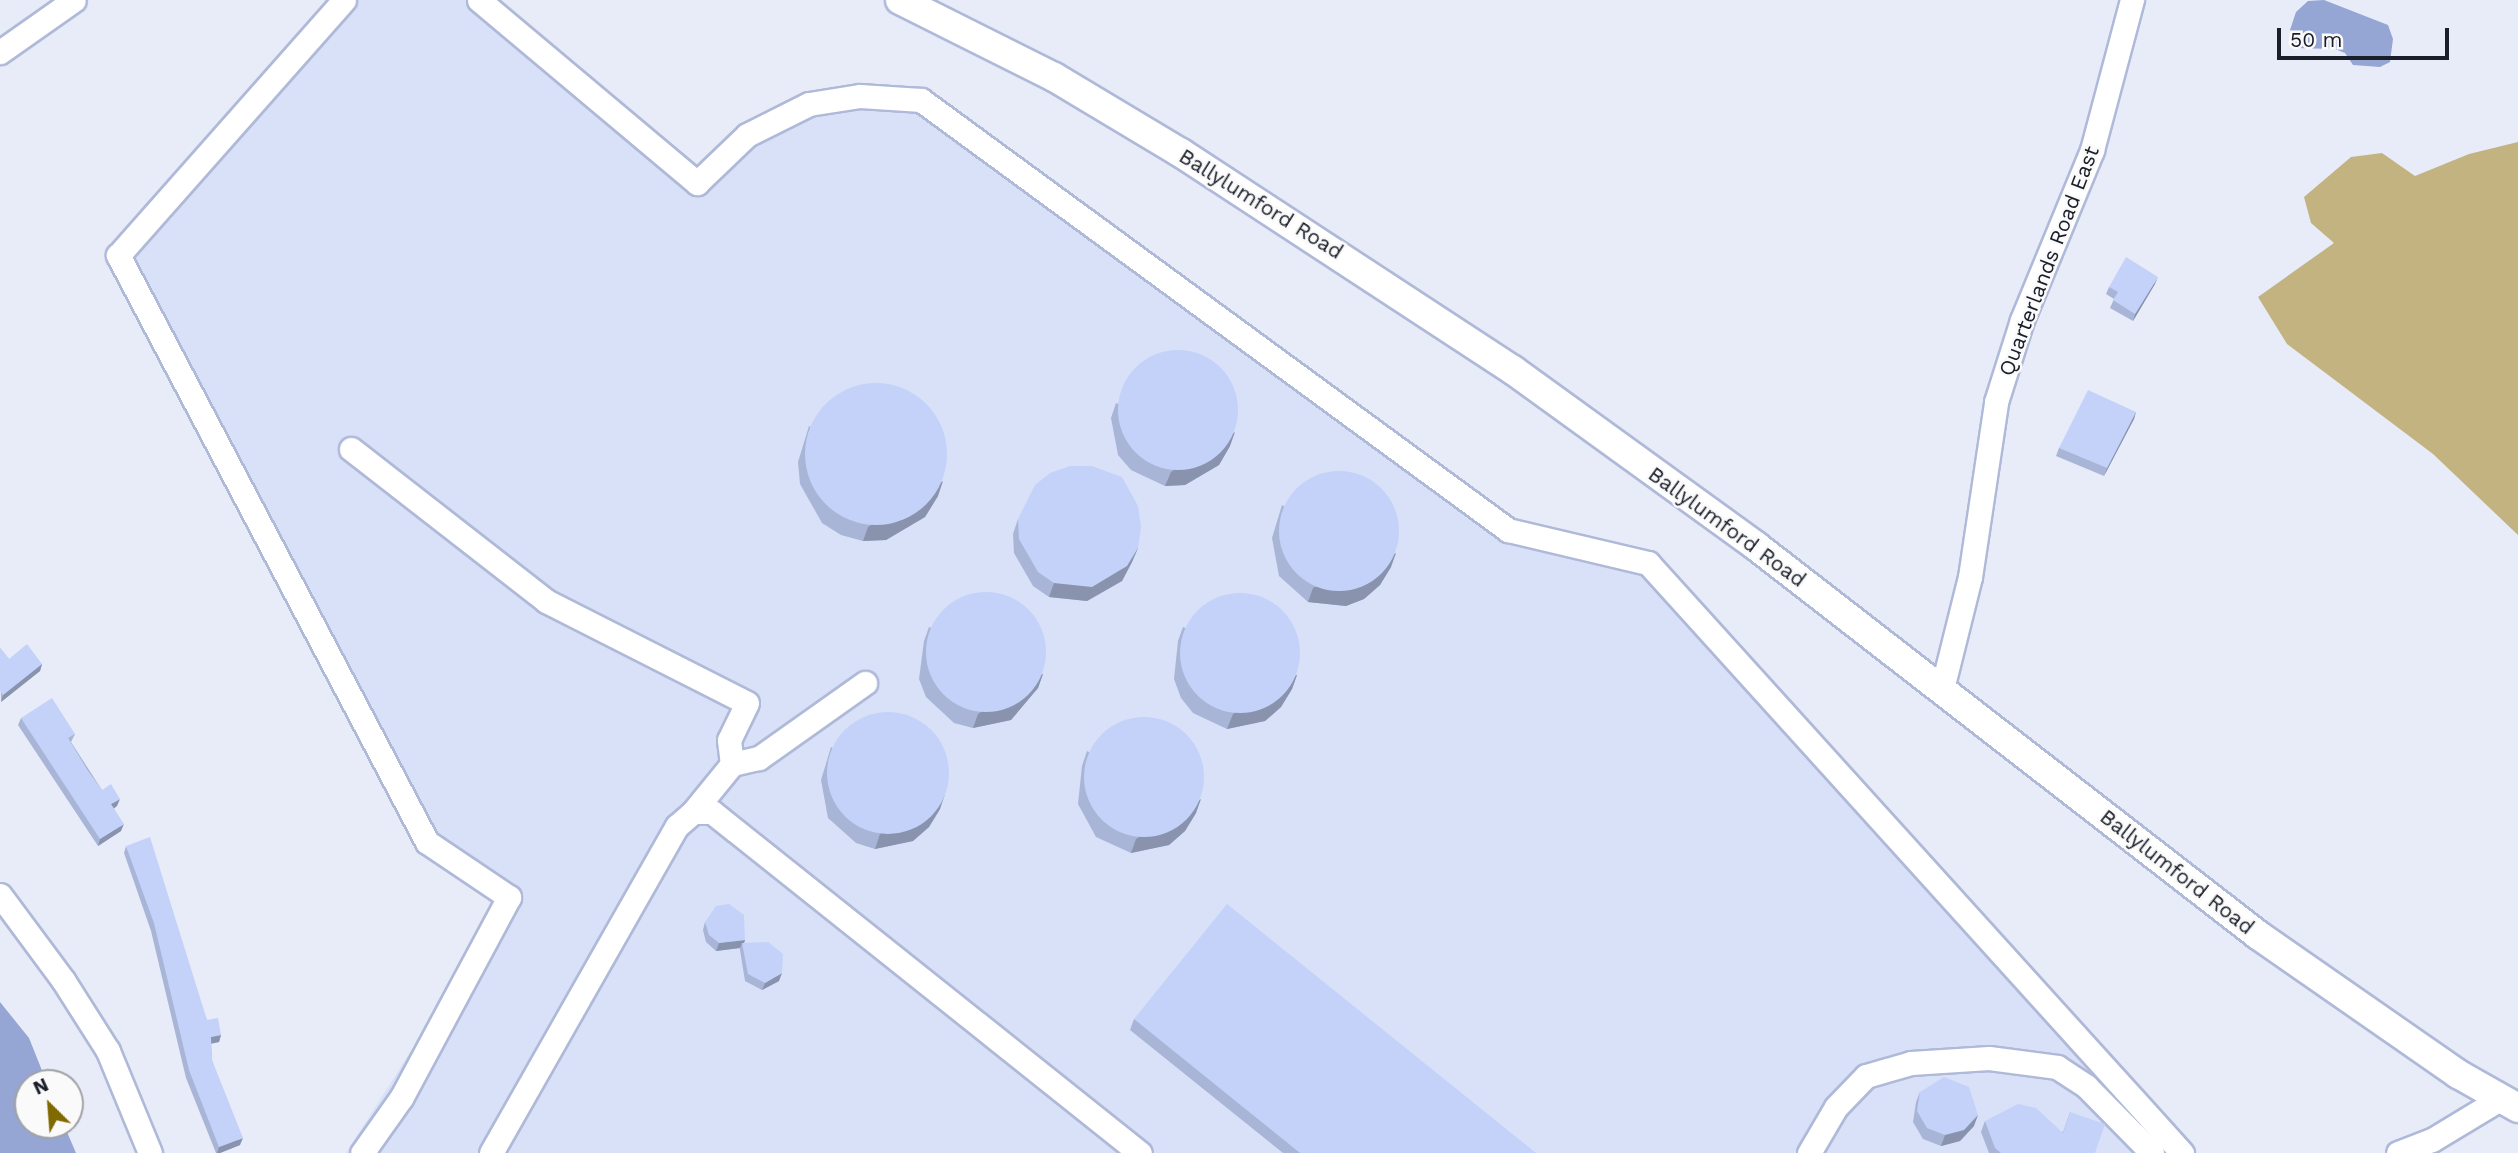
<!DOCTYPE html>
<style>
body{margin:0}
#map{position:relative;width:2518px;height:1153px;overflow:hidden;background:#e8ecf9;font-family:"Work Sans",sans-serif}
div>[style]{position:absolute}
.built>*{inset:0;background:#d9e1f8}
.forest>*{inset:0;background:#c3b380}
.water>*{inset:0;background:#95a5d4}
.roads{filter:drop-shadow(2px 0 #afb9d8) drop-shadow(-2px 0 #afb9d8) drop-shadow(0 2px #afb9d8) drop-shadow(0 -2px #afb9d8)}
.minor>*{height:23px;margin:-11.5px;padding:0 11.5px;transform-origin:11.5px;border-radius:11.5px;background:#fff}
.major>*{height:28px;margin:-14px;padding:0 14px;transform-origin:14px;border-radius:14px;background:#fff}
.wall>*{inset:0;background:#a9b5d6}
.shaded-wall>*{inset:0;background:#8993ae}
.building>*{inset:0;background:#c4d2f9}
.round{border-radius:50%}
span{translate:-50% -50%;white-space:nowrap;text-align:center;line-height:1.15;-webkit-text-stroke:5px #fafafa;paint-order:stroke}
.street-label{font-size:21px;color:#1a1e29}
.north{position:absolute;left:14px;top:1069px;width:70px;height:70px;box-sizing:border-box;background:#fafafa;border:2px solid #a0a2a6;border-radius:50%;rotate:335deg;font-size:19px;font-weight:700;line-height:28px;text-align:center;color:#1a1e29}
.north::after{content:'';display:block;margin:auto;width:24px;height:32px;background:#816901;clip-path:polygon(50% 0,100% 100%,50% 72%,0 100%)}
.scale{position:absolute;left:2277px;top:28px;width:172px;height:32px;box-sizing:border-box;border:4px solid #1a1e29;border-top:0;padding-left:9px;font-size:21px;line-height:24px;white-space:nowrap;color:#1a1e29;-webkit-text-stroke:5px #fafafa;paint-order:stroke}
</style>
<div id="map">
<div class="built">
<div style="clip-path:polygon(344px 0,479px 0,697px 183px,809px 104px,921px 100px,1508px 530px,1648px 563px,2182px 1153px,346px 1153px,509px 897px,427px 842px,118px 255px)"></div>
</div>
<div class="forest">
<div style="clip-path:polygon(2518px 142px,2518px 535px,2433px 454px,2287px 344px,2258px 297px,2334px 243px,2311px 223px,2304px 197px,2351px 157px,2382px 153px,2415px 176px,2469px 154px)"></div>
</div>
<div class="water">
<div style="clip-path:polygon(2324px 0,2388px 25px,2393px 39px,2390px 62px,2380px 67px,2353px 65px,2345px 53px,2335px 49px,2295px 48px,2290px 30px,2296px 12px,2308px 1px)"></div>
<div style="clip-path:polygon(0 1002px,29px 1038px,47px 1083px,28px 1083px,28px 1125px,64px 1125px,76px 1153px,0 1153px)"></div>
</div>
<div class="roads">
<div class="minor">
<div style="left:344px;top:0;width:341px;rotate:131.5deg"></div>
<div style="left:118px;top:255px;width:663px;rotate:62.24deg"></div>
<div style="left:427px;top:842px;width:99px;rotate:33.9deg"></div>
<div style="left:509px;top:897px;width:228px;rotate:118.2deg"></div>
<div style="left:401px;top:1098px;width:67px;rotate:125.3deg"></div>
<div style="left:479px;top:0;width:285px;rotate:40deg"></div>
<div style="left:697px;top:183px;width:69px;rotate:-43.8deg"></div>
<div style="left:747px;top:135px;width:69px;rotate:-26.6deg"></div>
<div style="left:809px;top:104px;width:52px;rotate:-8.9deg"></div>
<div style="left:860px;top:96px;width:61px;rotate:3.8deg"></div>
<div style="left:921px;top:100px;width:728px;rotate:36.22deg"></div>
<div style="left:1508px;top:530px;width:144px;rotate:13.3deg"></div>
<div style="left:1648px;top:563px;width:796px;rotate:47.85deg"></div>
<div style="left:0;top:52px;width:90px;rotate:-35.1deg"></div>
<div style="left:351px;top:449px;width:247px;rotate:37.9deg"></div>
<div style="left:546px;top:601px;width:225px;rotate:26.9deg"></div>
<div style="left:747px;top:703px;width:41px;rotate:115.9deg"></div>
<div style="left:729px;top:740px;width:24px;rotate:83deg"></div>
<div style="left:1942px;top:689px;width:115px;rotate:-76deg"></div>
<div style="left:1970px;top:577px;width:177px;rotate:-81.5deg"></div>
<div style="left:1996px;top:402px;width:86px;rotate:-72.4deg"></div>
<div style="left:2022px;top:320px;width:184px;rotate:-67.6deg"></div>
<div style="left:2092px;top:150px;width:155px;rotate:-75.1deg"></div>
<div style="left:693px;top:812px;width:62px;rotate:-50.9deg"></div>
<div style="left:732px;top:764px;width:28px;rotate:-13deg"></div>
<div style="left:759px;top:758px;width:130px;rotate:-35.3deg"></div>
<div style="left:0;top:895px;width:106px;rotate:53.5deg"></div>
<div style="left:63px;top:980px;width:84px;rotate:57.6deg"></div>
<div style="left:108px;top:1051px;width:110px;rotate:67.6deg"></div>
<div style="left:491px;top:1153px;width:376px;rotate:-60.4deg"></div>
<div style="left:677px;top:826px;width:21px;rotate:-41deg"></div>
<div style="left:693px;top:812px;width:19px"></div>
<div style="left:712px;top:812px;width:547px;rotate:38.55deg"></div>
<div style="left:1809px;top:1153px;width:53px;rotate:-59.6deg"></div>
<div style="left:1836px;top:1107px;width:43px;rotate:-45.9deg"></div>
<div style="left:1866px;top:1076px;width:47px;rotate:-16.1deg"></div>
<div style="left:1911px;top:1063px;width:78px;rotate:-3.7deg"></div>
<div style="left:1989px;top:1058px;width:69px;rotate:7.5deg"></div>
<div style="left:2057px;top:1067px;width:35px;rotate:33deg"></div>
<div style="left:2086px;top:1086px;width:94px;rotate:45.4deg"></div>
<div style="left:2398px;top:1153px;width:36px;rotate:-21deg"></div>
<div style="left:2432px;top:1140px;width:79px;rotate:-31.1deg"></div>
</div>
<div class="major">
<div style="left:900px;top:0;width:172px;rotate:26.6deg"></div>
<div style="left:1054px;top:77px;width:148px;rotate:30.9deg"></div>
<div style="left:1181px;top:153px;width:397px;rotate:33.2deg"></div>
<div style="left:1513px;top:370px;width:300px;rotate:35.9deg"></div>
<div style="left:1756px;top:546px;width:635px;rotate:37.77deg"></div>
<div style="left:2258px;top:935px;width:244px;rotate:34.8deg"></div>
<div style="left:2458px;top:1074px;width:69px;rotate:29.5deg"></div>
</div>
</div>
<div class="wall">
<div style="clip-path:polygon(2155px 284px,2133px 321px,2110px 308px,2114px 299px,2106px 294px,2109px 287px)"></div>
<div style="clip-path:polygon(1116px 403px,1230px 446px,1219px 465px,1185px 485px,1165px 486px,1131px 470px,1118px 455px,1111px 418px)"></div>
<div style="clip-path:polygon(2136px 412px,2134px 419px,2104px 476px,2056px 456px,2059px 448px)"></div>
<div style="clip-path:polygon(809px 426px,938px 496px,925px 517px,886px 540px,863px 541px,841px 535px,822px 523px,800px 484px,798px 462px)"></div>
<div style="clip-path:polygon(1282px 505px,1391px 567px,1380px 585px,1364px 599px,1346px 606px,1308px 602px,1279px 576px,1272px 538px)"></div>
<div style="clip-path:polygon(1018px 519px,1138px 548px,1132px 562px,1122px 581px,1087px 601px,1049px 597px,1033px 586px,1014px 553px,1013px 534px)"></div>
<div style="clip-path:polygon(929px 627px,1043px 674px,1038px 688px,1011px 720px,973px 728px,954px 723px,926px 697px,919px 679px,924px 641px)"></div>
<div style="clip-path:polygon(1183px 627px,1297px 675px,1292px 689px,1281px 707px,1265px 721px,1227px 729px,1193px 713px,1181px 698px,1174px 679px,1178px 641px)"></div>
<div style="clip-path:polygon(0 648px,9px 659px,42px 664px,40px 671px,1px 702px)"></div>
<div style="clip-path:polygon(21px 718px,75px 734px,71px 742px,102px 790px,117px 806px,114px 808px,121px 831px,98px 846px,18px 725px)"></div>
<div style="clip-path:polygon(831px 747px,940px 809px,929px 827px,913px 841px,875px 849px,856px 843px,828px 818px,821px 780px)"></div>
<div style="clip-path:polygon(1087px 751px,1196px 813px,1185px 831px,1169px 845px,1131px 853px,1096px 837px,1078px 804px,1082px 766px)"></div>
<div style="clip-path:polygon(126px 846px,207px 1020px,221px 1035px,219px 1042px,211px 1044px,212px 1060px,240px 1145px,220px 1153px,216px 1153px,186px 1078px,151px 931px,124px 853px)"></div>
<div style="clip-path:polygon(705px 922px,745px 940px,744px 943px,779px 981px,762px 990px,745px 981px,740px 950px,740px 948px,716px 951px,706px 942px,703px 930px)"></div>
<div style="clip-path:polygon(1134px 1019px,1536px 1153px,1283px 1153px,1130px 1030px)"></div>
<div style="clip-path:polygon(1920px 1092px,1974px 1126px,1960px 1141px,1941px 1146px,1923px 1139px,1913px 1122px,1916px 1102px)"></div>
<div style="clip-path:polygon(2070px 1112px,2095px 1153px,1989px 1153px,1981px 1132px,1985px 1121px,2063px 1132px)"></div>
</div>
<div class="shaded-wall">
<div style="clip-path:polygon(2158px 277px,2155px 284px,2133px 321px,2135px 314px)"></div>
<div style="clip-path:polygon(2136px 412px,2134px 419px,2104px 476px,2107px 468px)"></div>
<div style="clip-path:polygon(1235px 432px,1230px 446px,1219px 465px,1185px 485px,1165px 486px,1171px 472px)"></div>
<div style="clip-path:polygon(943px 481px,938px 496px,925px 517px,886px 540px,863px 541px,868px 527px)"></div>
<div style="clip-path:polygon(1138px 548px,1132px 562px,1122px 581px,1087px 601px,1049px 597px,1054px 583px)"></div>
<div style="clip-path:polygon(1396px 553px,1391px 567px,1380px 585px,1364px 599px,1346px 606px,1308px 602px,1313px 588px)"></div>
<div style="clip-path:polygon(42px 664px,40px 671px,1px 702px,3px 695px)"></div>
<div style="clip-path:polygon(1043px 674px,1038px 688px,1011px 720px,973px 728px,978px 714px)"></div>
<div style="clip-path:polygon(1297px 675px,1292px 689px,1281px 707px,1265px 721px,1227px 729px,1233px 714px)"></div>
<div style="clip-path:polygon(945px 794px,940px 809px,929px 827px,913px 841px,875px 849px,880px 834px)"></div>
<div style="clip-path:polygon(120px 799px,117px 806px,109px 812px,111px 804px)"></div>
<div style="clip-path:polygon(1201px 799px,1196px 813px,1185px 831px,1169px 845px,1131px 853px,1136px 839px)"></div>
<div style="clip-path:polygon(124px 824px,121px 831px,98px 846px,100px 839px)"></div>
<div style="clip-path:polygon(745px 940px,743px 946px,742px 943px,740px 948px,716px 951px,719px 943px)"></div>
<div style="clip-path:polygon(782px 973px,779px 981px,762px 990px,765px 983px)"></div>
<div style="clip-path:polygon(221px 1035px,219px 1042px,208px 1044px,211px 1037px)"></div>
<div style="clip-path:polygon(1978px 1115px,1974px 1126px,1960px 1141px,1941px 1146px,1945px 1135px)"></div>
<div style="clip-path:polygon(243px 1138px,240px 1145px,220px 1153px,217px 1153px,219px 1147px)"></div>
</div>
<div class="building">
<div style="clip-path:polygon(2126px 257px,2158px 277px,2135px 314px,2113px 300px,2118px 292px,2109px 287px)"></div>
<div class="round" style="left:1118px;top:350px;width:120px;height:120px"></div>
<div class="round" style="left:805px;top:383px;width:142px;height:142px"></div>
<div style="clip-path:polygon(2088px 390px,2136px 412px,2107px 468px,2059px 448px)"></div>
<div style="clip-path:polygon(1070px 466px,1092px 466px,1122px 477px,1138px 506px,1141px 527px,1138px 548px,1127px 566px,1092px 587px,1054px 583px,1038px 572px,1019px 539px,1018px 519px,1035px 485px,1050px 473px)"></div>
<div class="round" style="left:1279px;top:471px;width:120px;height:120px"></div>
<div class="round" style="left:926px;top:592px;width:120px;height:120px"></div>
<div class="round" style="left:1180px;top:593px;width:120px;height:120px"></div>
<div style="clip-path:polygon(27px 644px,42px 664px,3px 695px,0 691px,0 648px,9px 659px)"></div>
<div style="clip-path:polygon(52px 698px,75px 734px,68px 738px,88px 771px,102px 790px,111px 784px,120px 799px,111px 804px,124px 824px,100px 839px,21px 718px)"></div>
<div class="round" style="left:827px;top:712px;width:122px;height:122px"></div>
<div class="round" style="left:1084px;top:717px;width:120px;height:120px"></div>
<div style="clip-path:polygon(150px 837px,207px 1020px,218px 1018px,221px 1035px,211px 1037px,212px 1060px,243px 1138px,219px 1147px,189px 1070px,154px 923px,126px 846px)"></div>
<div style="clip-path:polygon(729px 904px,744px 915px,745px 940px,719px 943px,709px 935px,705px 922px,716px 906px)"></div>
<div style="clip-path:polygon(1227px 904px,1536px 1153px,1300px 1153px,1134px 1019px)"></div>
<div style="clip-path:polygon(768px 942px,783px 954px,782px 973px,765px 983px,748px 974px,742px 943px)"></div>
<div style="clip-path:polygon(1944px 1077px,1969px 1087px,1978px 1115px,1964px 1130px,1945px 1135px,1927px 1128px,1917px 1111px,1920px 1092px)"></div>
<div style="clip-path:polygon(2018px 1104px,2036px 1108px,2063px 1133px,2070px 1112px,2105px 1124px,2095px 1153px,2001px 1153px,1995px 1148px,1985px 1121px)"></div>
</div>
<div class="street-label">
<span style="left:1261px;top:204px;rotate:32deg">Ballylumford Road</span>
<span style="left:2049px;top:261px;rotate:-69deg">Quarterlands Road East</span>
<span style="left:1727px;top:527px;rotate:36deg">Ballylumford Road</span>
<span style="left:2177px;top:872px;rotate:38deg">Ballylumford Road</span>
</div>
<div class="north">N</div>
<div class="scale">50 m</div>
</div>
